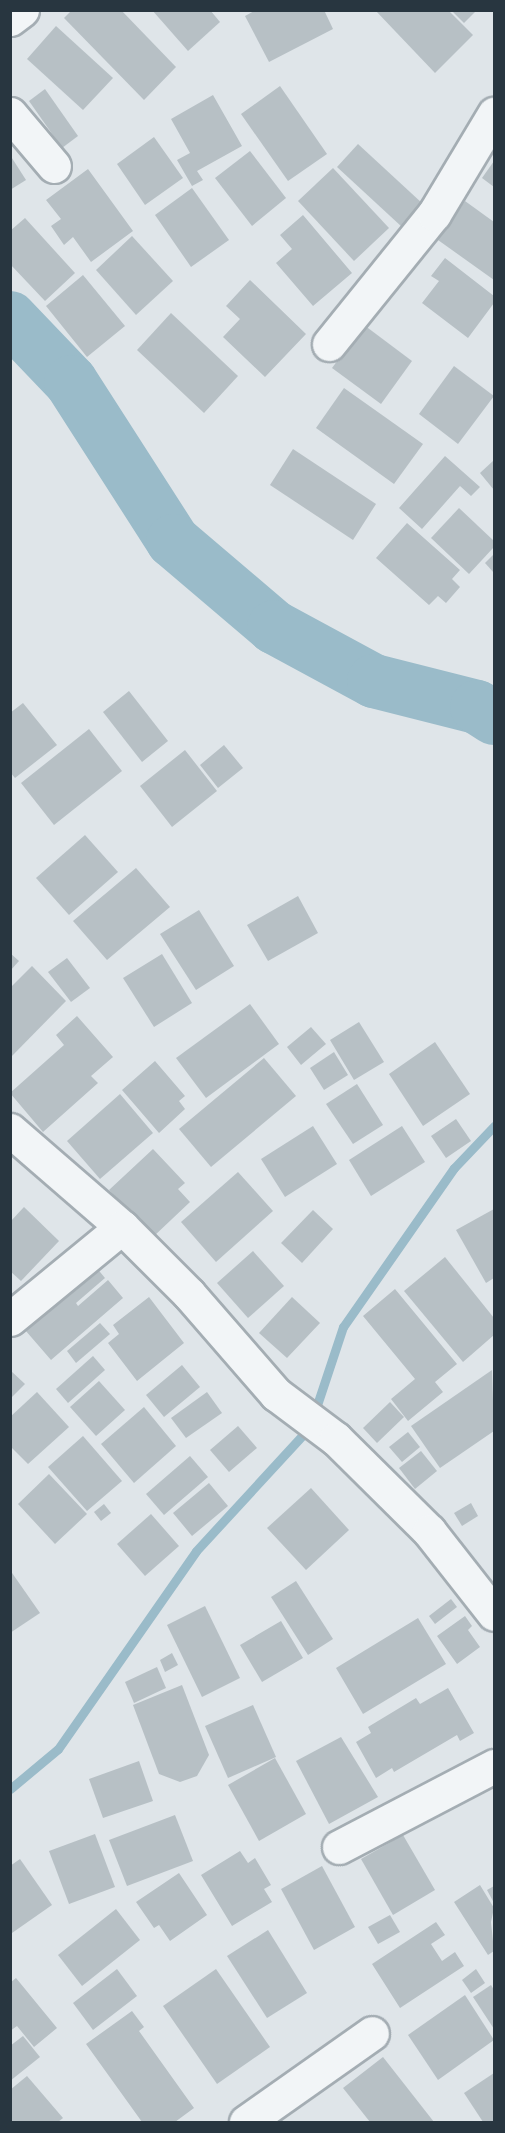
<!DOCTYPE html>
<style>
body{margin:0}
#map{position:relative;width:505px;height:2133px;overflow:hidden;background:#dfe5e9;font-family:Inter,sans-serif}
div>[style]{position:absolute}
.stream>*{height:9px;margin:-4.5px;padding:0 4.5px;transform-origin:4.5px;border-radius:4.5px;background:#9abbc9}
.river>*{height:54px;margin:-27px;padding:0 27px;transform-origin:27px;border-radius:27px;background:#9abbc9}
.building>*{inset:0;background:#b7c0c5}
.roads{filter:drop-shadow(2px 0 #a4adb3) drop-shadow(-2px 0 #a4adb3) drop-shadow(0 2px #a4adb3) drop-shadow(0 -2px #a4adb3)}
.street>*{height:33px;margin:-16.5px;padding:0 16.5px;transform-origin:16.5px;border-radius:16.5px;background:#f2f5f7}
span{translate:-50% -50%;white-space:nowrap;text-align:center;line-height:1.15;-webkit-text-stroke:4.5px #eff4f6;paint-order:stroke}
.frame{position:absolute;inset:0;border:12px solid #283640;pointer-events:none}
</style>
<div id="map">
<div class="stream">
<div style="left:314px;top:1414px;width:92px;rotate:-71.6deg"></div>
<div style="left:343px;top:1327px;width:194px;rotate:-55.1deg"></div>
<div style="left:454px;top:1168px;width:58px;rotate:-46.4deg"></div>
<div style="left:10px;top:1789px;width:62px;rotate:-39.8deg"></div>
<div style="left:58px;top:1749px;width:241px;rotate:-55.1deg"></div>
<div style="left:196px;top:1551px;width:168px;rotate:-47.4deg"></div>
</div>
<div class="river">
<div style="left:10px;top:318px;width:88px;rotate:46.4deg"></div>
<div style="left:71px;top:382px;width:189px;rotate:57.3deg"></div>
<div style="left:173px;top:541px;width:133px;rotate:40.4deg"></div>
<div style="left:274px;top:627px;width:114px;rotate:28.4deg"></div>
<div style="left:374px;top:681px;width:106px;rotate:14.2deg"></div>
<div style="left:477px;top:707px;width:20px;rotate:33deg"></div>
</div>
<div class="building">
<div style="clip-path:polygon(72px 10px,121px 10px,176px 67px,144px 100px,64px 18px)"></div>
<div style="clip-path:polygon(152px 10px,210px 10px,220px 22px,188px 51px)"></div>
<div style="clip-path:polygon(256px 10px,324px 10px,333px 29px,269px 62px,245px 16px)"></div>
<div style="clip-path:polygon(375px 10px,448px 10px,473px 35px,435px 73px)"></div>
<div style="clip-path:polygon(451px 10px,477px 10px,464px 23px)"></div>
<div style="clip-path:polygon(56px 26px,113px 78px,83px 110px,27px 59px)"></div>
<div style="clip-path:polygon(280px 86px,327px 154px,288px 181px,241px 114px)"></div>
<div style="clip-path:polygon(45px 89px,78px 136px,62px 148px,29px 101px)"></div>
<div style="clip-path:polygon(213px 95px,242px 146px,197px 171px,203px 180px,192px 186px,177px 160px,190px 153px,171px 119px)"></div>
<div style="clip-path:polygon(154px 137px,183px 178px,145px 205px,117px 164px)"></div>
<div style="clip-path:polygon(358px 144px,423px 204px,402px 227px,337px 167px)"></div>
<div style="clip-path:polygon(250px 151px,286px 198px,252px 226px,215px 178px)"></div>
<div style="clip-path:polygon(10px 155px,26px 180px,10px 190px)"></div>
<div style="clip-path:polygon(494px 161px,494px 187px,482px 178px)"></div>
<div style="clip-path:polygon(333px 168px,389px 228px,354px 261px,298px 201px)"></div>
<div style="clip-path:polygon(88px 169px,133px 231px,91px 262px,73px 237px,64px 245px,51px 226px,61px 219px,46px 200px)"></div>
<div style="clip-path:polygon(192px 188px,229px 240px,191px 267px,155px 215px)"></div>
<div style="clip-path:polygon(465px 201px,494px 222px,494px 280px,438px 240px)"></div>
<div style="clip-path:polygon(303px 215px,352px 273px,313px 306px,276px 263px,292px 249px,280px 235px)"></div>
<div style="clip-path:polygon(25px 218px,75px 273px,45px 301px,10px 264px,10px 231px)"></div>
<div style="clip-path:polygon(132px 236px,173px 281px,136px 315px,96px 270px)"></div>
<div style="clip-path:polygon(445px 258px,494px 296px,494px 303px,468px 338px,422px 303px,439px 281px,431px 276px)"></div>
<div style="clip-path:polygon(83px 275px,125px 326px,87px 357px,46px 306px)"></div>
<div style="clip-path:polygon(250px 280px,306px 334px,265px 377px,223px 337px,240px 319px,226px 306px)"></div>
<div style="clip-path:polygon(171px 313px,238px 376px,204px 413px,137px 350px)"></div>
<div style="clip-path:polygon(364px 325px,412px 361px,381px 404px,332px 368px)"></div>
<div style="clip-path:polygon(454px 366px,494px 396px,458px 444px,419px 414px)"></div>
<div style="clip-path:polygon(344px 388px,423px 444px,394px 484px,316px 428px)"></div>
<div style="clip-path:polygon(293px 449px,376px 504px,353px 540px,270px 485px)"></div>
<div style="clip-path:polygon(445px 456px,480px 487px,471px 496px,460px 486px,422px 529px,399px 508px)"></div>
<div style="clip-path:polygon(494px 460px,494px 490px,480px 473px)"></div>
<div style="clip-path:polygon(459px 508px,494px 541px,494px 547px,469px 574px,431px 538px)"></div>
<div style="clip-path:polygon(407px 523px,460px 570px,452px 579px,460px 587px,446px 603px,438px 596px,429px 605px,376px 558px)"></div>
<div style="clip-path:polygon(494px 554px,494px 573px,485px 563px)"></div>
<div style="clip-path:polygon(129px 691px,168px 741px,142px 762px,103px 712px)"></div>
<div style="clip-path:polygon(23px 703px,57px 745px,15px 778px,10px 772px,10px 713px)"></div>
<div style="clip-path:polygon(89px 729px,122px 771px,54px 825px,21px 783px)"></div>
<div style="clip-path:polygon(224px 745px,243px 768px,218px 788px,200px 765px)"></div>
<div style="clip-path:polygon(185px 750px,217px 791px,172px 827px,140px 786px)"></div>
<div style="clip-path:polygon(85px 835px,118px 872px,69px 915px,36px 878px)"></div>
<div style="clip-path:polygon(136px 868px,170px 907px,107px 960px,73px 921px)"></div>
<div style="clip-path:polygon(298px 896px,318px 933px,268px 961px,247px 925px)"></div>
<div style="clip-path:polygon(199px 910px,234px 966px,196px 990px,160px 934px)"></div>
<div style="clip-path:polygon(10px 953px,19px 961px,10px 971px)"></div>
<div style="clip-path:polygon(162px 954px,192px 1003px,154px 1027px,123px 978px)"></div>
<div style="clip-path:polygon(67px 958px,90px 988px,71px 1002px,48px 972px)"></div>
<div style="clip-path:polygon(32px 966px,66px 1001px,10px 1058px,10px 988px)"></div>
<div style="clip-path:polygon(250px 1004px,279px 1044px,206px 1098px,176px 1058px)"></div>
<div style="clip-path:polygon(77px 1016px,113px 1057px,91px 1076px,98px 1083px,43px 1132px,10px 1093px,64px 1045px,56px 1035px)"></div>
<div style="clip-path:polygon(359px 1022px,384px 1062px,354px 1080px,330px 1040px)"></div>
<div style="clip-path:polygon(311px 1027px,326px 1044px,301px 1065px,287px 1047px)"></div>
<div style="clip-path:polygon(435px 1042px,470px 1094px,423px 1126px,389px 1074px)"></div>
<div style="clip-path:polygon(334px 1052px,348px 1075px,324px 1090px,310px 1068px)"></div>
<div style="clip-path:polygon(264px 1058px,296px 1096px,211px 1167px,179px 1129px)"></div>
<div style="clip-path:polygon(155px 1061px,185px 1096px,179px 1101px,185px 1109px,159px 1133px,122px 1090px)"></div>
<div style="clip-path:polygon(357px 1084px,383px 1125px,353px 1144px,326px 1104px)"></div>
<div style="clip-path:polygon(120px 1094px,153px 1133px,100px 1179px,67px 1141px)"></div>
<div style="clip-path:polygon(456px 1119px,471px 1141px,446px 1158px,431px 1136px)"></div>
<div style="clip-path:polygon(313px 1126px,337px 1164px,285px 1197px,261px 1159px)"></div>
<div style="clip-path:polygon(402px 1126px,425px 1162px,371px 1196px,349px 1160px)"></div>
<div style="clip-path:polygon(153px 1149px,185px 1183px,178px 1189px,190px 1202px,153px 1237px,109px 1190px)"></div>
<div style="clip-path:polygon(238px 1172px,273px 1211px,216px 1262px,181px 1222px)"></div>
<div style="clip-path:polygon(24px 1207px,59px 1241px,21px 1281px,10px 1271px,10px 1222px)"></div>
<div style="clip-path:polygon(494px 1209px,494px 1278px,486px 1283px,456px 1230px)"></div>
<div style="clip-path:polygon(313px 1210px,333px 1229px,302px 1263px,281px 1243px)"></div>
<div style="clip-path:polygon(253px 1251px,284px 1286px,248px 1318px,217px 1283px)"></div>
<div style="clip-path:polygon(445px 1257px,494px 1318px,494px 1335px,463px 1362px,404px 1291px)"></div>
<div style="clip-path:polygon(91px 1261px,105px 1278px,76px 1303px,78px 1306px,108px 1280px,123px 1298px,51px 1360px,19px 1323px)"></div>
<div style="clip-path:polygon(395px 1289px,457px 1364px,435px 1382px,443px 1392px,408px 1421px,391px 1399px,415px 1379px,363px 1316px)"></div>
<div style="clip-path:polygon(149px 1297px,184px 1343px,137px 1381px,108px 1343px,119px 1334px,113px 1325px)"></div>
<div style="clip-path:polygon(292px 1297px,320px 1323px,287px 1358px,259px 1333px)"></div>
<div style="clip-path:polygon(100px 1323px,110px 1334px,76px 1363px,67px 1351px)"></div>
<div style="clip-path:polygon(93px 1356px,105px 1370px,68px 1403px,56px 1389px)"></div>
<div style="clip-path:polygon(182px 1365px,200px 1387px,164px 1417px,146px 1395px)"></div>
<div style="clip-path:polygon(10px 1370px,25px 1384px,10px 1399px)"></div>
<div style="clip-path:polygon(492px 1370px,494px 1431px,440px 1468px,411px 1426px)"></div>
<div style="clip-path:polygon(99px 1381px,125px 1410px,96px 1436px,70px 1407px)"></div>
<div style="clip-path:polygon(37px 1392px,69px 1427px,28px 1464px,10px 1446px,10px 1417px)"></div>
<div style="clip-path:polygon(207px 1392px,222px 1413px,186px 1438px,171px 1418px)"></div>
<div style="clip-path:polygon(390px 1402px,404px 1417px,377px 1443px,363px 1428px)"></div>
<div style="clip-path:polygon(144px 1407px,176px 1446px,134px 1483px,101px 1444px)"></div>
<div style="clip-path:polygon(238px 1426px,257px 1448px,229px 1472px,210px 1450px)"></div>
<div style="clip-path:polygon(408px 1432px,420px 1447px,402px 1462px,389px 1447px)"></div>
<div style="clip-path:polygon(83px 1436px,122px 1481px,87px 1511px,48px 1467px)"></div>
<div style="clip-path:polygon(421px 1451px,437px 1471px,415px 1489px,399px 1468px)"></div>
<div style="clip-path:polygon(190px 1456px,208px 1477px,164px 1515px,146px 1494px)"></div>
<div style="clip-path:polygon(49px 1474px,87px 1514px,55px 1544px,18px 1504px)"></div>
<div style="clip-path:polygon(209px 1483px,228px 1506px,192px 1536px,173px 1513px)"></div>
<div style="clip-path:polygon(311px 1488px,349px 1530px,306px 1570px,267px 1528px)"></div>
<div style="clip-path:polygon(471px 1503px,478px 1516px,462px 1526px,454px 1513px)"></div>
<div style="clip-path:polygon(104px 1504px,111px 1513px,101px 1521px,94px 1512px)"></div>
<div style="clip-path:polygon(151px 1514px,179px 1546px,145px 1576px,117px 1544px)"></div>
<div style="clip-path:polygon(10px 1570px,40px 1613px,10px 1633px)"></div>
<div style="clip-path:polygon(296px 1581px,333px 1639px,308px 1655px,271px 1597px)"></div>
<div style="clip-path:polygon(451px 1599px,457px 1607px,435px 1624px,429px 1616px)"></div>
<div style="clip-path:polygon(205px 1606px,240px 1678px,202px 1697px,167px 1625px)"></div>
<div style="clip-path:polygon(465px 1616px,472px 1626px,468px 1630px,480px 1647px,457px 1664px,437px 1636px)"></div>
<div style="clip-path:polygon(418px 1618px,446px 1664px,363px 1714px,336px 1668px)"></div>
<div style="clip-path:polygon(281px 1621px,303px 1658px,262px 1682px,240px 1645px)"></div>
<div style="clip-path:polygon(172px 1653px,178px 1665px,165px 1672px,160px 1660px)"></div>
<div style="clip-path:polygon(157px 1667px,166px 1688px,134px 1703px,125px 1682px)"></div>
<div style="clip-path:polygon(182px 1685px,209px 1755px,197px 1776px,180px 1782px,159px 1774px,133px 1705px)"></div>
<div style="clip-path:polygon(448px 1688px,474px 1733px,460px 1741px,457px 1735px,394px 1772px,392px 1768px,376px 1778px,356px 1742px,371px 1733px,368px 1727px,416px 1698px,420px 1704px)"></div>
<div style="clip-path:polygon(253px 1705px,276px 1757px,228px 1778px,205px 1726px)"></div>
<div style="clip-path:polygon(341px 1737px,378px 1797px,329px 1824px,296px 1761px)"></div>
<div style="clip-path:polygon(275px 1758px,306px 1814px,259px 1841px,228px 1785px)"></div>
<div style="clip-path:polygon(139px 1761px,153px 1801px,103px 1818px,89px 1779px)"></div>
<div style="clip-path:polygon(175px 1815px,193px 1861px,127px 1886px,109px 1840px)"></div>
<div style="clip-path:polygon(95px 1834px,115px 1887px,69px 1904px,49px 1851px)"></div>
<div style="clip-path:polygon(403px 1835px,435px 1890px,393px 1915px,361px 1859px)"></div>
<div style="clip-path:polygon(240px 1851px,248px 1863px,255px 1858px,271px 1885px,264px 1889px,272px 1902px,232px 1926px,201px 1875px)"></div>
<div style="clip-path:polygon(20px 1859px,52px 1905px,12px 1933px,10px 1866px)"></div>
<div style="clip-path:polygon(322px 1866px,355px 1927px,314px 1950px,281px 1889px)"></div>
<div style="clip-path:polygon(179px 1873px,207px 1915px,170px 1941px,159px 1925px,154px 1928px,136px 1902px)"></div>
<div style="clip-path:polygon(480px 1885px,494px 1908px,491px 1922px,494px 1951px,488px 1955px,454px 1902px)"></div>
<div style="clip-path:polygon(494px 1886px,494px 1903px,487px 1890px)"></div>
<div style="clip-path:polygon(116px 1909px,140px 1940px,82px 1986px,58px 1955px)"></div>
<div style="clip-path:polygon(390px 1915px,400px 1932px,378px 1944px,368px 1927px)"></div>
<div style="clip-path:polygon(436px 1922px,445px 1935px,431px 1944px,442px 1961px,455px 1952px,464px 1966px,400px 2008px,372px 1964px)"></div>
<div style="clip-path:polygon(268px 1930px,307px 1993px,267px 2018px,227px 1956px)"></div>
<div style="clip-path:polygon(117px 1969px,137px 1996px,93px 2030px,73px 2003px)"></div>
<div style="clip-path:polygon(216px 1969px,270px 2047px,217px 2084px,163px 2006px)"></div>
<div style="clip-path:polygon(476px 1969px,485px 1983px,471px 1993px,462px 1980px)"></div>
<div style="clip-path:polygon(16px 1978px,57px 2028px,34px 2047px,17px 2026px,10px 2031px,10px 1983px)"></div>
<div style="clip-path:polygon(491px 1985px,494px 1990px,494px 2029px,473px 1997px)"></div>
<div style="clip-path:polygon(465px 1995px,494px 2040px,438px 2080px,408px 2035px)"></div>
<div style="clip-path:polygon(132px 2011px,144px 2027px,139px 2031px,194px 2108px,175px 2122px,142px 2122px,86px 2044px)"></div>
<div style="clip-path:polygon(23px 2036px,40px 2057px,10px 2081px,10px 2046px)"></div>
<div style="clip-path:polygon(383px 2057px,434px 2122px,370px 2122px,343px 2088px)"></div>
<div style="clip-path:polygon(494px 2073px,494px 2122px,483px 2122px,464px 2093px)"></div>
<div style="clip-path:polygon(27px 2076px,63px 2118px,58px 2122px,10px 2122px,10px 2090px)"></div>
</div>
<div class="roads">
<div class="street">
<div style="left:10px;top:19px;width:15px;rotate:-37deg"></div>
<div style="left:10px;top:114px;width:68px;rotate:49.8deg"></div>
<div style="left:329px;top:344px;width:167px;rotate:-51.1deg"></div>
<div style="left:434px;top:214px;width:117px;rotate:-59deg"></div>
<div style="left:10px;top:1130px;width:148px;rotate:40.9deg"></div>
<div style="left:122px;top:1227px;width:95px;rotate:45deg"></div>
<div style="left:189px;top:1294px;width:133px;rotate:49deg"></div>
<div style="left:276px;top:1394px;width:75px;rotate:36.9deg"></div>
<div style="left:336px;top:1439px;width:131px;rotate:44.7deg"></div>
<div style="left:429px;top:1531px;width:105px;rotate:51.9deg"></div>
<div style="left:10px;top:1319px;width:145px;rotate:-39.4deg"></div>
<div style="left:339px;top:1847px;width:175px;rotate:-27.6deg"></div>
<div style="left:246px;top:2122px;width:154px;rotate:-35.2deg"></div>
</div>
</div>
<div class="frame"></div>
</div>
